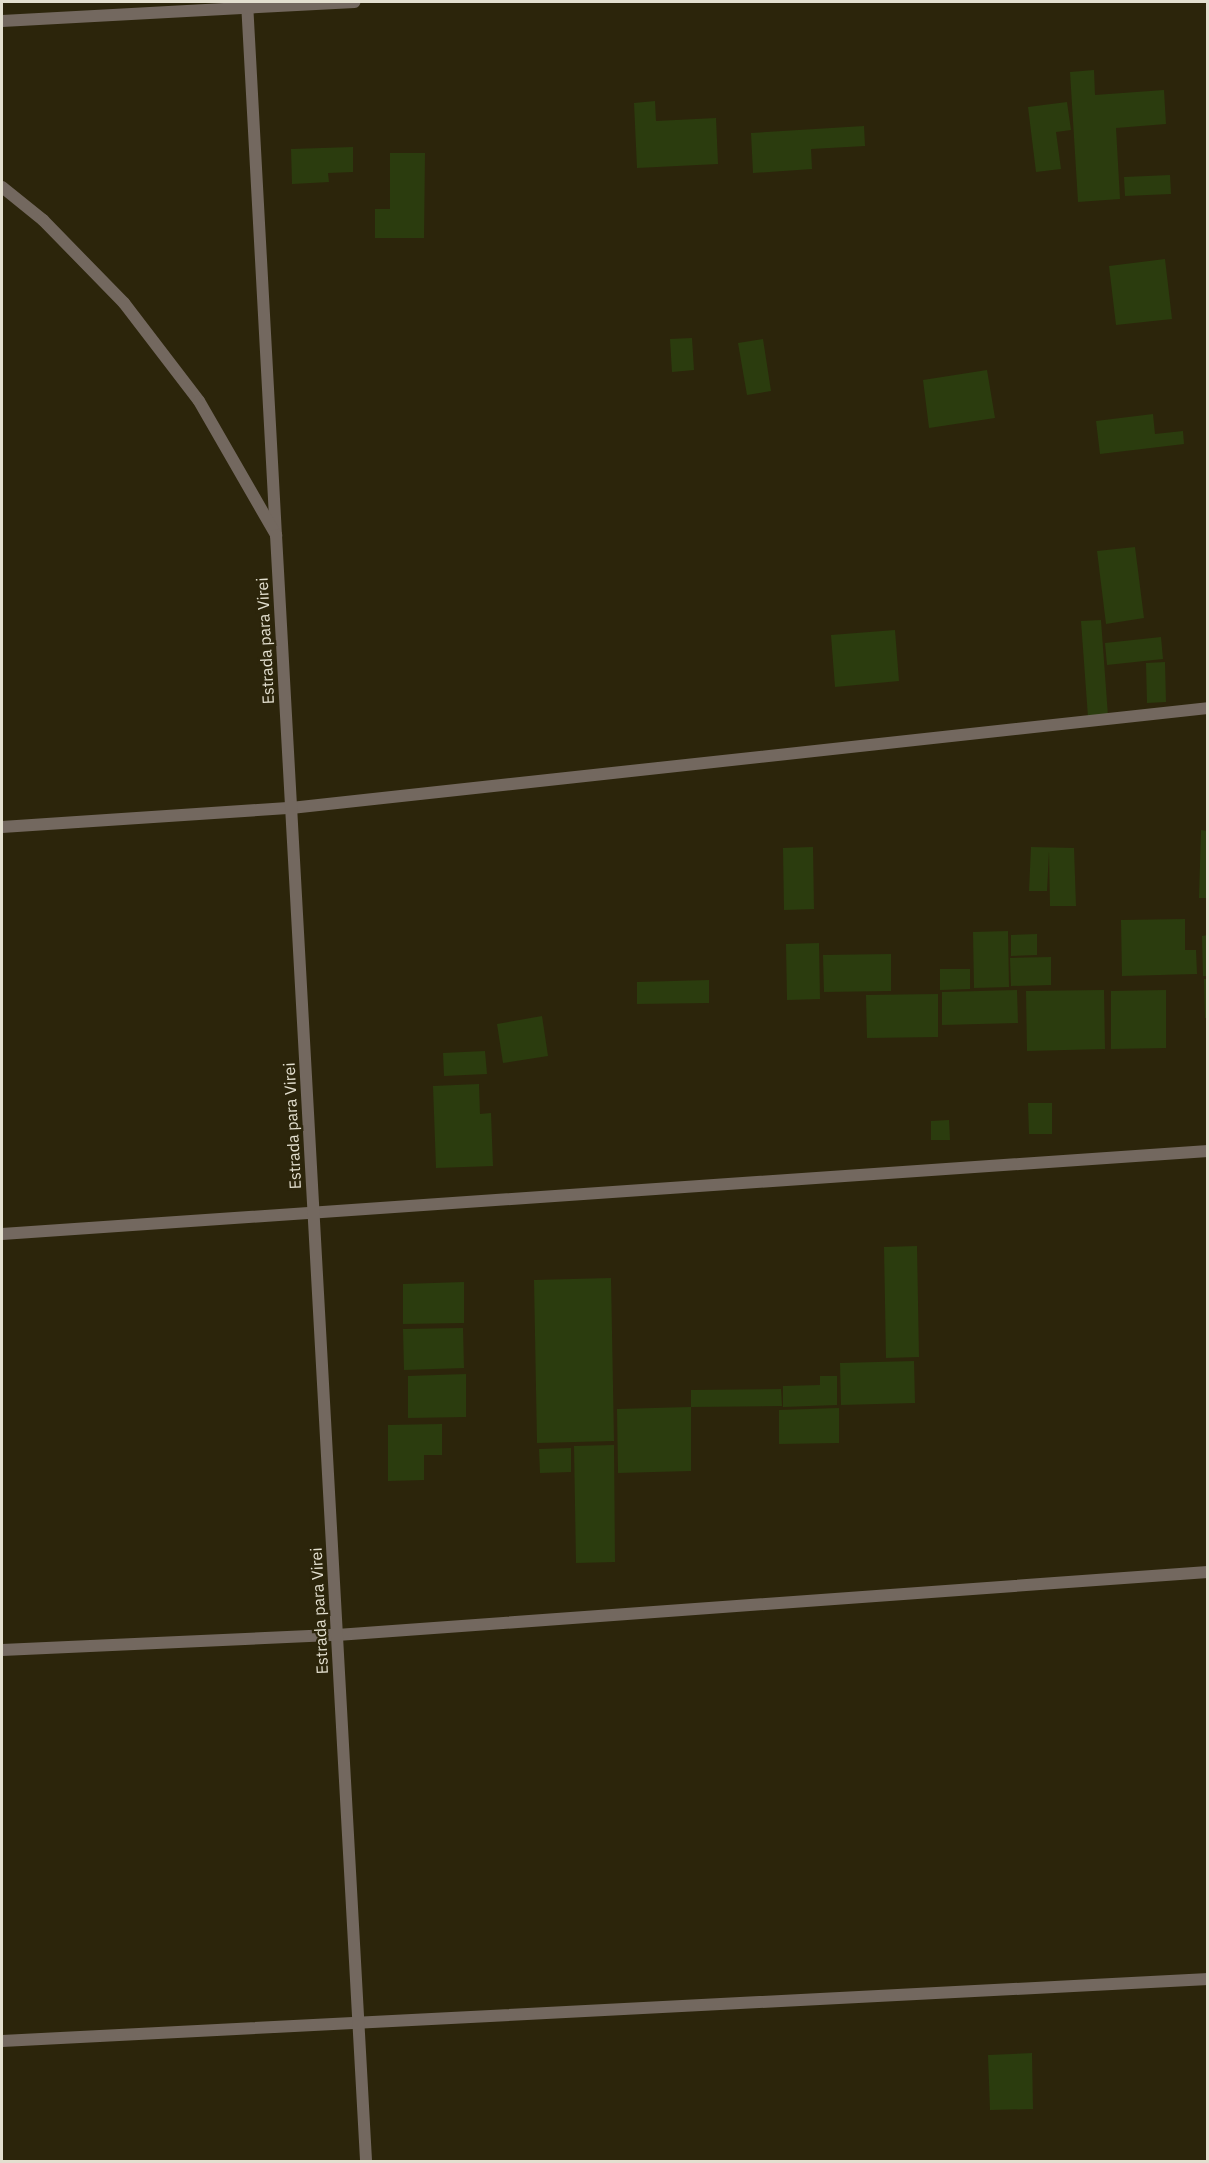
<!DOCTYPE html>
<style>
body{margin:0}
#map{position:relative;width:1209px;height:2163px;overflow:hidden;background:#2c250b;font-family:"IBM Plex Sans",sans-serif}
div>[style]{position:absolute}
.building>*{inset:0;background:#2b3c0e}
.minor>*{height:12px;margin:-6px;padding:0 6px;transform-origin:6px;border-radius:6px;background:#73685f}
.tertiary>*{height:12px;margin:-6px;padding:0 6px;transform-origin:6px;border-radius:6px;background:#73685f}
span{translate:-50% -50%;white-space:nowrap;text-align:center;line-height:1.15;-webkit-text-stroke:4.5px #2c250b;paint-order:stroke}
.street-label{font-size:16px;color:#e3dfcf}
.frame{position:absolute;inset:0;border:3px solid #e3dfcf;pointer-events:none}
</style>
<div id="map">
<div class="building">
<div style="clip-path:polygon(1094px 70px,1095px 95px,1164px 90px,1166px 124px,1116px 128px,1120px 199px,1078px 202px,1070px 72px)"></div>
<div style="clip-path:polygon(655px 101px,656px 121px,716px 118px,718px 164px,637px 168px,634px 103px)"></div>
<div style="clip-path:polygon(1067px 102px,1071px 130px,1056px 132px,1061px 169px,1036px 172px,1028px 107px)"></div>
<div style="clip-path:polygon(864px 126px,865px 146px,811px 149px,812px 169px,753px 173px,751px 133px)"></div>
<div style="clip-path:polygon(353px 147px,353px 172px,328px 173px,329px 182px,292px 184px,291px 149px)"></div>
<div style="clip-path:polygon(390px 153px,425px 153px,424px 238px,375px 238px,375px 209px,390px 209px)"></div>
<div style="clip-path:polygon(1170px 175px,1171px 194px,1125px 196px,1124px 177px)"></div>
<div style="clip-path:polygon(1165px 259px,1172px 319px,1116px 325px,1109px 266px)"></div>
<div style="clip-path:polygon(692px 338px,694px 370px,672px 372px,670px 339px)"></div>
<div style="clip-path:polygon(763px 339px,771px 391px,747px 395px,738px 343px)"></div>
<div style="clip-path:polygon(987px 370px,995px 418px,929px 428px,923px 380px)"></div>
<div style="clip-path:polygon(1153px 414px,1155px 434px,1183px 431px,1184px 444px,1100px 454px,1096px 421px)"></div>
<div style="clip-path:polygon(1135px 547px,1144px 618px,1106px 624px,1097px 551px)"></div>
<div style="clip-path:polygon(1101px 620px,1108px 716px,1088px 717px,1081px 621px)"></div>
<div style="clip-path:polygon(895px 630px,899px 681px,835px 687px,831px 635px)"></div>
<div style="clip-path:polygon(1161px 637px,1163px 659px,1107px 665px,1105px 643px)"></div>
<div style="clip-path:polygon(1165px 662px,1166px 702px,1147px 703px,1146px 663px)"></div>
<div style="clip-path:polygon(1201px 830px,1208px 831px,1208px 898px,1199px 898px)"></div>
<div style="clip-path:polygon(813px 847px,814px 909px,784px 910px,783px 848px)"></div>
<div style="clip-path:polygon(1031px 847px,1074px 848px,1076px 906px,1050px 906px,1049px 851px,1047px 891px,1029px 891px)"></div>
<div style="clip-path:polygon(1185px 919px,1185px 950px,1196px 950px,1197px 974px,1122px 976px,1121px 920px)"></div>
<div style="clip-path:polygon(1008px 931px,1009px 987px,974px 988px,973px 932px)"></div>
<div style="clip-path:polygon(1037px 934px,1037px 955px,1011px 956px,1011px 935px)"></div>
<div style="clip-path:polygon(1208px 935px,1208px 976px,1203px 976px,1202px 936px)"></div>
<div style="clip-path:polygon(819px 943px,820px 999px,787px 1000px,786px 944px)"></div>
<div style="clip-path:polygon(891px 954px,891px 991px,824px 992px,823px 955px)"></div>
<div style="clip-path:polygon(1051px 957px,1051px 985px,1011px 986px,1010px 958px)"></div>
<div style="clip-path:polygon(940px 969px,970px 969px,970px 989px,940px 990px)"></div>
<div style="clip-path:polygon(1204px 979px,1208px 979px,1208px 1018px,1205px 1018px)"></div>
<div style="clip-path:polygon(709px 980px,709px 1003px,637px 1004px,637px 982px)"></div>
<div style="clip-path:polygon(1017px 990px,1018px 1023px,942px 1025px,942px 992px)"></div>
<div style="clip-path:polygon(1104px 990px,1105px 1049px,1027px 1051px,1026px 991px)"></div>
<div style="clip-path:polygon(1166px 990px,1166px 1048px,1111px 1049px,1111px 991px)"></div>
<div style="clip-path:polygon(938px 994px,938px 1037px,867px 1038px,866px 995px)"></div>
<div style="clip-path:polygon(542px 1016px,548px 1056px,503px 1063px,497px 1024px)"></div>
<div style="clip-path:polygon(485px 1051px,487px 1074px,444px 1076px,443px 1053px)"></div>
<div style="clip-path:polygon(479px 1084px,480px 1114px,491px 1113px,493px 1166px,436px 1168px,433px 1086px)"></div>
<div style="clip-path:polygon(1028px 1103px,1052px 1103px,1052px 1134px,1029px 1134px)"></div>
<div style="clip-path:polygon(949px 1120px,950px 1140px,931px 1140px,931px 1121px)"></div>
<div style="clip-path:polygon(917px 1246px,919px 1357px,886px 1358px,884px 1247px)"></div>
<div style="clip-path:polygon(611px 1278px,614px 1441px,537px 1443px,534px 1280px)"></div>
<div style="clip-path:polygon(464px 1282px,464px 1323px,403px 1324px,403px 1284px)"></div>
<div style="clip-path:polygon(463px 1328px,464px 1368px,404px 1370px,403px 1329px)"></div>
<div style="clip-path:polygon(914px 1361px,915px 1403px,841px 1405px,840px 1363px)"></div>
<div style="clip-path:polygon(466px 1374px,466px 1417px,408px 1418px,408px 1376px)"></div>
<div style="clip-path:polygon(820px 1376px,837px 1376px,837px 1405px,783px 1407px,783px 1386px,820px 1385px)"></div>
<div style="clip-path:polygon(781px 1389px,782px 1406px,691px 1407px,691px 1390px)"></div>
<div style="clip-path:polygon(691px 1407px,691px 1471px,618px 1473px,617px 1409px)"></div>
<div style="clip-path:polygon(839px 1408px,839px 1443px,779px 1444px,779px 1410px)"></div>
<div style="clip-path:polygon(442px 1424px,442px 1455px,424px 1455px,424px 1480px,388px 1481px,388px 1425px)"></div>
<div style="clip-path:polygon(614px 1445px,615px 1562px,576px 1563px,574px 1446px)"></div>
<div style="clip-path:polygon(571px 1448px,571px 1472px,540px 1473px,539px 1449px)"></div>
<div style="clip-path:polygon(1032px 2053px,1033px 2109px,990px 2110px,988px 2055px)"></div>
</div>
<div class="minor">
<div style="left:247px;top:2px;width:534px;rotate:86.89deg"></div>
<div style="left:2px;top:21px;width:353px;rotate:-3.1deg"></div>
<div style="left:2px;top:827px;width:290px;rotate:-3.8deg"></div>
<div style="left:291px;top:808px;width:922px;rotate:-6.22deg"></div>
<div style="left:2px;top:1234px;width:1209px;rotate:-3.94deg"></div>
<div style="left:2px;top:1650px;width:335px;rotate:-2.6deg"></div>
<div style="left:337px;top:1635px;width:873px;rotate:-4.14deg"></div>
<div style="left:2px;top:2041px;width:1208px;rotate:-2.94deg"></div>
</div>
<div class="tertiary">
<div style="left:2px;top:187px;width:53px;rotate:38.8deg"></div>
<div style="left:43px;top:220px;width:116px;rotate:45.7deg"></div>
<div style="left:124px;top:303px;width:123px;rotate:52.6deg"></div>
<div style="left:199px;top:401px;width:155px;rotate:60.1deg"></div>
<div style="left:276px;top:535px;width:1629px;rotate:86.83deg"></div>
</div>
<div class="street-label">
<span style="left:265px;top:641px;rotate:-93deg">Estrada para Virei</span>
<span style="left:292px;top:1126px;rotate:-93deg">Estrada para Virei</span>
<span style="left:319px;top:1611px;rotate:-93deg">Estrada para Virei</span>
</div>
<div class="frame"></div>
</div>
